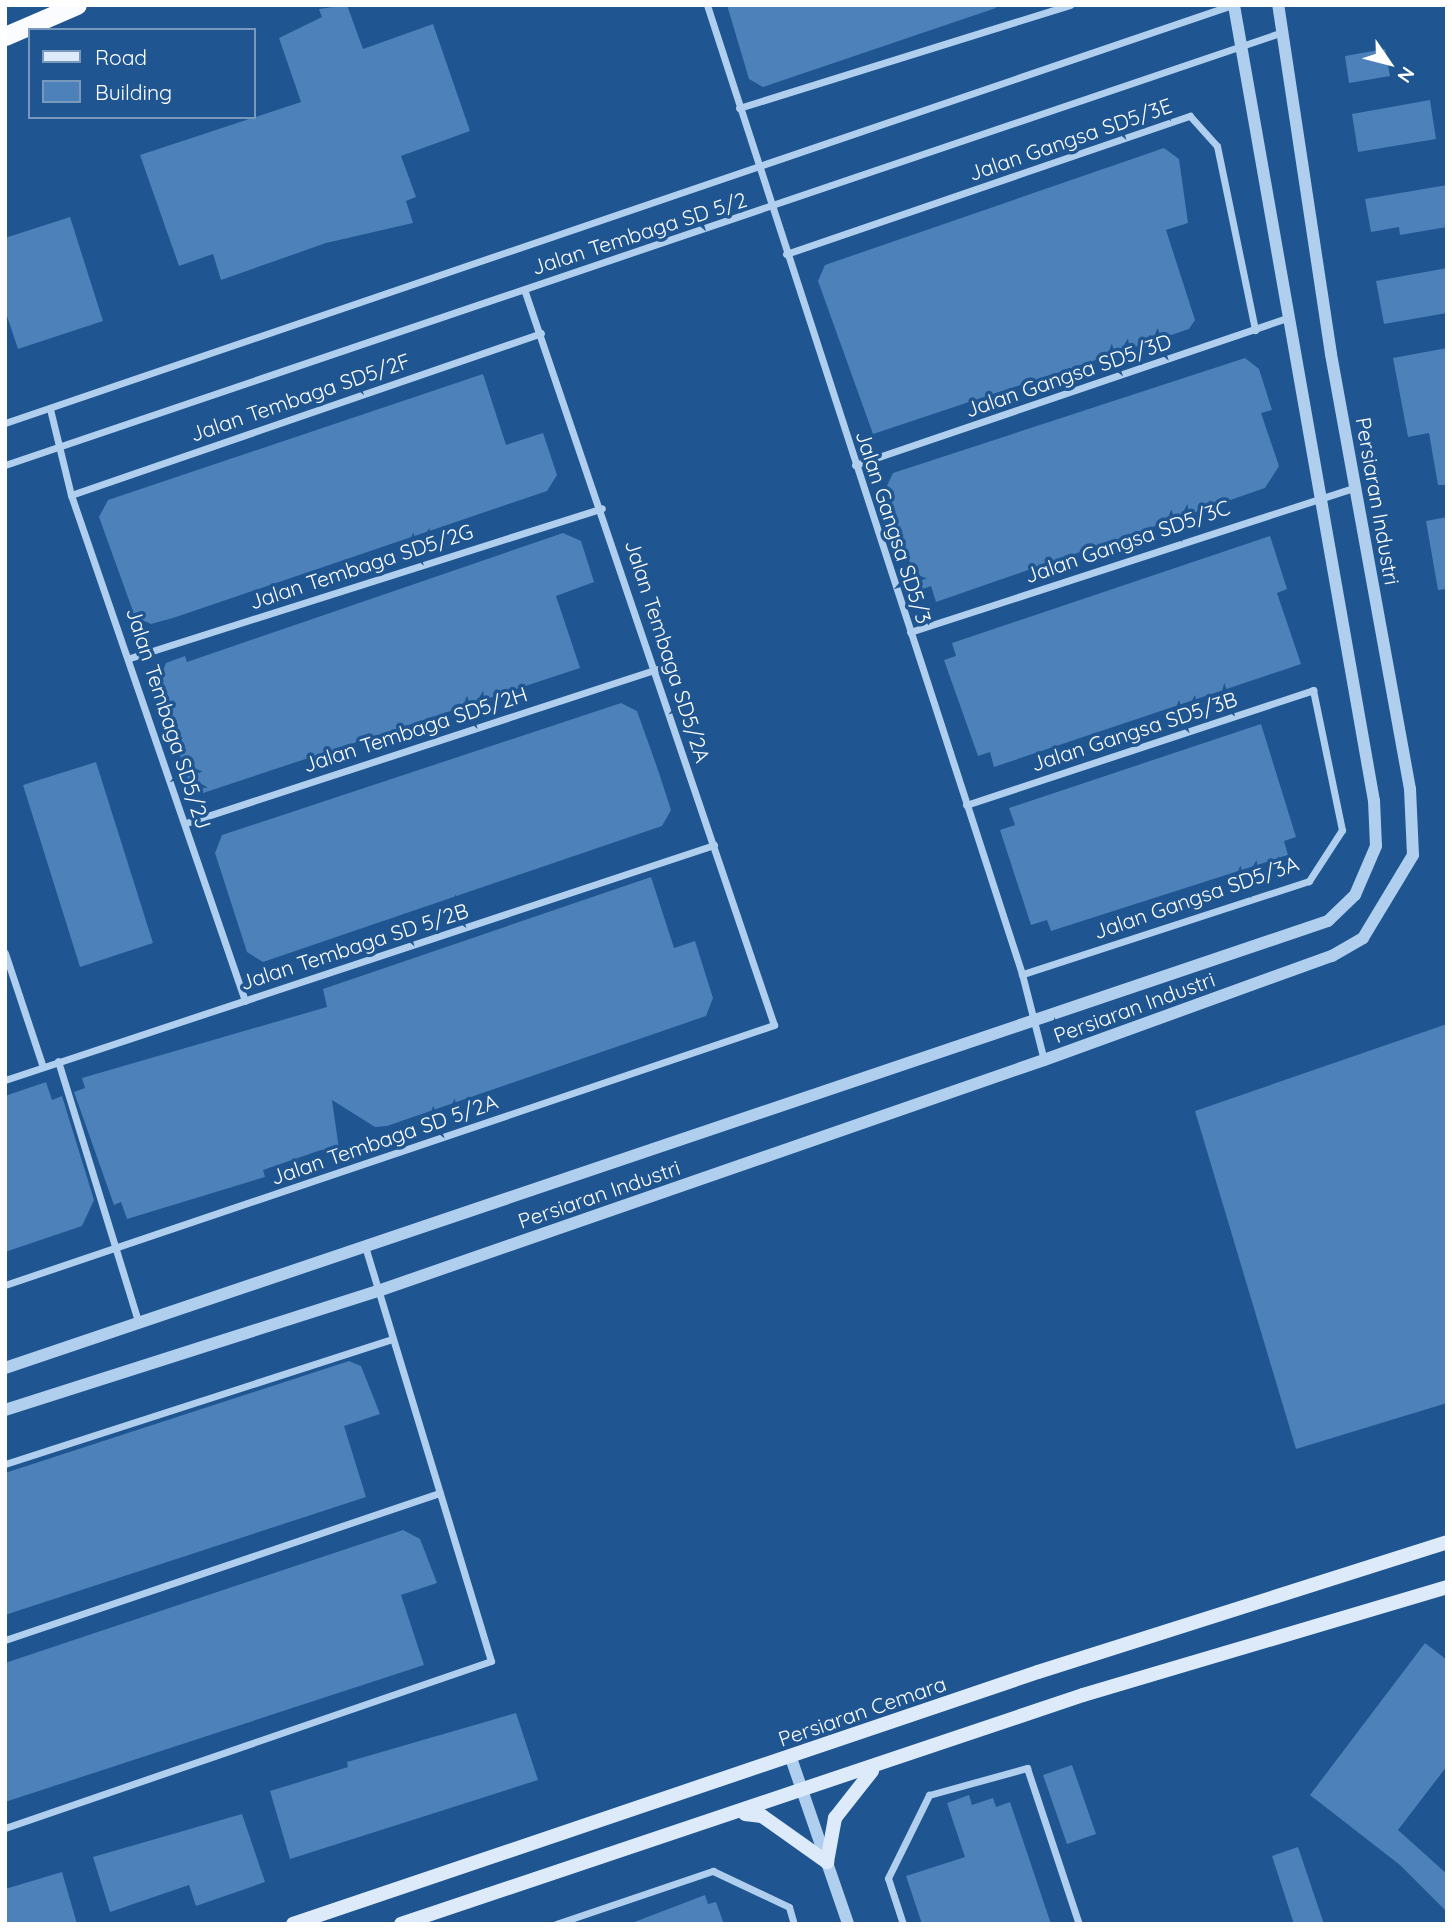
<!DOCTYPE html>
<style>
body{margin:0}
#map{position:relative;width:1452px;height:1929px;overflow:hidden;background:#1f5590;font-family:Quicksand,sans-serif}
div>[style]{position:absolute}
.building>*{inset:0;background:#4c81b9}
.minor>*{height:7px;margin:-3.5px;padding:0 3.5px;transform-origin:3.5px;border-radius:3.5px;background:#b0ceed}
.tertiary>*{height:12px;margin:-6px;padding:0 6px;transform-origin:6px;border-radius:6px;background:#b0ceed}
.secondary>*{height:14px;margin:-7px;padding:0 7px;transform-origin:7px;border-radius:7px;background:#dceafa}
.trunk>*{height:19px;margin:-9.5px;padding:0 9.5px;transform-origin:9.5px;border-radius:9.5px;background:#fafcff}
span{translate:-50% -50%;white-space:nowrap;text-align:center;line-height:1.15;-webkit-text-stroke:7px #1f5590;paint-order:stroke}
.street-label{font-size:21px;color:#fff}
.frame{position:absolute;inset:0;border:7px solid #fff;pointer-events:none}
.legend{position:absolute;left:28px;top:28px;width:228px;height:91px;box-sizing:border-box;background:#1f5590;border:2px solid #7999bc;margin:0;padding:9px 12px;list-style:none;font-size:21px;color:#fff}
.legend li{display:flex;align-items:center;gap:14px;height:35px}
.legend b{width:35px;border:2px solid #7999bc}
.north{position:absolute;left:1354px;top:28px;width:70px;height:70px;-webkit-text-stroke:5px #1f5590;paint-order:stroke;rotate:125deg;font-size:19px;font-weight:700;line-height:28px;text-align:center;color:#fff}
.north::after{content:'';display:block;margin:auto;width:24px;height:32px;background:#fff;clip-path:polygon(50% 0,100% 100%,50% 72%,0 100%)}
</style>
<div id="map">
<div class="building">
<div style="clip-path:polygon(347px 5px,363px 49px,433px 24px,470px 131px,401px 156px,416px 197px,406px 201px,413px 223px,326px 243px,221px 280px,213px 254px,179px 266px,140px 155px,301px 102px,279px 38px,322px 17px,319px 9px)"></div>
<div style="clip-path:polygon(727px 5px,995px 5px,996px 8px,763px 87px,749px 79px)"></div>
<div style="clip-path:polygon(1385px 49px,1390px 76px,1349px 83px,1345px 56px)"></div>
<div style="clip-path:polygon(1430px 100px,1436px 139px,1358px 152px,1352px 114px)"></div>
<div style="clip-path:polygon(1164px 148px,1179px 159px,1188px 223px,1166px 230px,1195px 320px,1189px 329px,873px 434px,818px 281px,825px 265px)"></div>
<div style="clip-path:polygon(1447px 185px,1447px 227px,1400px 235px,1399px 227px,1371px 232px,1365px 199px)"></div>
<div style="clip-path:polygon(70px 217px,103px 321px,18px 349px,5px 310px,5px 238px)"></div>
<div style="clip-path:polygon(1447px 268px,1447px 313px,1384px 324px,1376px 281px)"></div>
<div style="clip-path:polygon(1447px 348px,1447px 485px,1438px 485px,1429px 433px,1408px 437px,1393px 358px)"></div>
<div style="clip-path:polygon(1245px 358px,1259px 369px,1272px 410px,1261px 413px,1279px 466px,1265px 488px,936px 602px,931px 586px,920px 590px,884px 492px,893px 473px)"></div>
<div style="clip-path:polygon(483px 374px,506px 445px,543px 433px,557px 475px,547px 491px,173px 618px,151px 624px,135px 617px,99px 517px,108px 500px)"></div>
<div style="clip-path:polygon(1447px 517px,1447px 589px,1438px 590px,1426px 521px)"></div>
<div style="clip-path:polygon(563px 533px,581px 541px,594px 582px,556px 596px,580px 668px,203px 793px,190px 785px,157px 687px,166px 663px,185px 656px,187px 662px)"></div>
<div style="clip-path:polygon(1270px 536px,1287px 589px,1277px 593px,1301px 664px,994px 767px,990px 752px,978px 756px,944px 660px,956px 656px,952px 643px)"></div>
<div style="clip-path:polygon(621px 703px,637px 711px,658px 770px,671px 810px,662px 826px,263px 962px,247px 952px,215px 853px,222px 835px)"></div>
<div style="clip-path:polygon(1261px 724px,1296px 837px,1284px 841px,1288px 855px,1051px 931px,1047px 920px,1031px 925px,1000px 830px,1015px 825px,1009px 808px)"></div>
<div style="clip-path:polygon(96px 762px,153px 943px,80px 967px,23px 785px)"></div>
<div style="clip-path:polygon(651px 877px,674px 948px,695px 941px,713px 998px,706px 1016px,387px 1126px,375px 1127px,332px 1100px,339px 1149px,321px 1150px,263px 1170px,265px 1177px,127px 1219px,121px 1202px,114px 1205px,74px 1092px,85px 1088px,82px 1078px,327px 1007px,323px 989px)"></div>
<div style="clip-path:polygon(1447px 1024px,1447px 1403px,1296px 1449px,1195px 1111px)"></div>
<div style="clip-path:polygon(46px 1082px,52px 1100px,62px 1096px,94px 1200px,82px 1226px,5px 1252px,5px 1096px)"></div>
<div style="clip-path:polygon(349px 1361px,361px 1366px,380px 1414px,344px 1426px,366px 1497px,5px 1615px,5px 1473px)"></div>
<div style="clip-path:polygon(403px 1530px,420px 1539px,437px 1583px,401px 1595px,424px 1665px,5px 1802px,5px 1663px)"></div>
<div style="clip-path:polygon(1425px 1643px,1447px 1660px,1447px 1766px,1398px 1830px,1447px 1874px,1447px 1912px,1400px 1865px,1310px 1795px)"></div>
<div style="clip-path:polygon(516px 1713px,538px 1780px,290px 1859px,270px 1791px,348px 1767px,347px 1762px)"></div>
<div style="clip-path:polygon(1072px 1765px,1096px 1834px,1067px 1844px,1043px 1775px)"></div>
<div style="clip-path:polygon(969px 1795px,972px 1805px,993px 1798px,996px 1807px,1010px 1802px,1051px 1924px,922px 1924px,906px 1876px,965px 1857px,947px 1803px)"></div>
<div style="clip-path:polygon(242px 1814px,265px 1882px,196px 1906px,189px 1885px,110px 1912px,93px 1857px)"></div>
<div style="clip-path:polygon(1298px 1847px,1324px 1924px,1294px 1924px,1272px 1856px)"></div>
<div style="clip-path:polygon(62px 1872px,77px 1924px,5px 1924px,5px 1889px)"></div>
<div style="clip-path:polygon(705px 1895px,708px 1904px,716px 1902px,724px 1924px,629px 1924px)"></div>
</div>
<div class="minor">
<div style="left:707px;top:5px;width:1019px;rotate:71.99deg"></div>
<div style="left:1022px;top:974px;width:89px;rotate:75.7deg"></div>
<div style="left:739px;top:108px;width:347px;rotate:-17.3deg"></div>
<div style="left:786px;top:254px;width:427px;rotate:-18.9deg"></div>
<div style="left:1190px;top:116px;width:40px;rotate:48deg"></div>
<div style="left:1217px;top:146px;width:188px;rotate:78.3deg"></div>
<div style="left:50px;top:409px;width:89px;rotate:76.3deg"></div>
<div style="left:71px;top:495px;width:535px;rotate:71.02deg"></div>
<div style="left:5px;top:423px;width:1296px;rotate:-18.81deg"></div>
<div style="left:5px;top:465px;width:1349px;rotate:-18.72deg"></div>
<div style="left:855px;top:465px;width:459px;rotate:-18.8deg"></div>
<div style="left:71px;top:495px;width:497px;rotate:-19deg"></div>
<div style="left:910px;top:632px;width:469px;rotate:-18deg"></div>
<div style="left:130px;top:658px;width:495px;rotate:-17.6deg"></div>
<div style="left:966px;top:805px;width:366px;rotate:-18.3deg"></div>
<div style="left:1313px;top:690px;width:143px;rotate:78.3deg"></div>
<div style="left:1342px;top:830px;width:61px;rotate:122.9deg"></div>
<div style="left:1309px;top:881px;width:302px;rotate:162deg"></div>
<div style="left:186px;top:823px;width:495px;rotate:-18.1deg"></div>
<div style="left:5px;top:953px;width:120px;rotate:71.6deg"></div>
<div style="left:58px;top:1061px;width:275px;rotate:72.9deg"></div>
<div style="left:5px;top:1080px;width:747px;rotate:-18.34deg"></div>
<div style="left:5px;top:1285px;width:812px;rotate:-18.68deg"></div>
<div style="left:774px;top:1025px;width:777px;rotate:-108.76deg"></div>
<div style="left:5px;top:1464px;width:404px;rotate:-17.9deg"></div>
<div style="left:5px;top:1640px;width:459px;rotate:-18.7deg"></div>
<div style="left:5px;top:1828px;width:514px;rotate:-18.96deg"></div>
<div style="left:491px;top:1661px;width:435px;rotate:-106.9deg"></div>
<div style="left:556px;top:1924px;width:166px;rotate:-18.7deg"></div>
<div style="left:713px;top:1871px;width:84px;rotate:25.3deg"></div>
<div style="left:789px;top:1907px;width:18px;rotate:74deg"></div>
<div style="left:903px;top:1924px;width:48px;rotate:-108.1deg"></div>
<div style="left:888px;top:1878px;width:93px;rotate:-63.7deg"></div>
<div style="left:929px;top:1795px;width:102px;rotate:-15.4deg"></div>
<div style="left:1027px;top:1768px;width:164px;rotate:71.6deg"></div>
</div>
<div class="tertiary">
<div style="left:5px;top:1368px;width:1396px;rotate:-18.67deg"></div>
<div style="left:1328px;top:921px;width:37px;rotate:-44deg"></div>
<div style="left:1355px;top:895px;width:53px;rotate:-66.8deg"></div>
<div style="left:1376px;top:846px;width:45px;rotate:-92.5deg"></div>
<div style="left:1374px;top:801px;width:808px;rotate:-99.98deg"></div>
<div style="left:5px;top:1410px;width:392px;rotate:-17.7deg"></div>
<div style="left:378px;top:1291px;width:705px;rotate:-19.13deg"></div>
<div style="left:1044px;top:1060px;width:306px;rotate:-19.9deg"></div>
<div style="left:1332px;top:956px;width:36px;rotate:-30deg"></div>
<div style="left:1363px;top:938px;width:97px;rotate:-58.9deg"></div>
<div style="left:1413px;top:855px;width:66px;rotate:-92.6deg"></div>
<div style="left:1410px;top:789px;width:442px;rotate:-100.3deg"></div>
<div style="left:1331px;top:354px;width:353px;rotate:-98.6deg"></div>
<div style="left:791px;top:1758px;width:176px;rotate:71deg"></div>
</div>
<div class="secondary">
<div style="left:745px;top:1814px;width:17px;rotate:7deg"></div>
<div style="left:762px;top:1816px;width:80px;rotate:35.3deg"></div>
<div style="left:827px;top:1862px;width:45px;rotate:-79.7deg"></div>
<div style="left:835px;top:1818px;width:60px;rotate:-51.8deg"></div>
<div style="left:293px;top:1924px;width:786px;rotate:-18.69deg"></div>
<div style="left:1038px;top:1672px;width:429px;rotate:-17.6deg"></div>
<div style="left:401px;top:1924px;width:719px;rotate:-18.56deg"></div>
<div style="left:1083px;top:1695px;width:380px;rotate:-16.5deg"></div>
</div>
<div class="trunk">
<div style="left:5px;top:36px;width:78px;rotate:-23.3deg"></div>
</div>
<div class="street-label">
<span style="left:1070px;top:139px;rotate:-19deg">Jalan Gangsa SD5/3E</span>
<span style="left:639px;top:233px;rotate:-18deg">Jalan Tembaga SD 5/2</span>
<span style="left:1068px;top:375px;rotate:-19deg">Jalan Gangsa SD5/3D</span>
<span style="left:300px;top:397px;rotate:-19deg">Jalan Tembaga SD5/2F</span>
<span style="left:1378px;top:501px;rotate:80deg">Persiaran Industri</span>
<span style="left:894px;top:527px;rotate:72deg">Jalan Gangsa SD5/3</span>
<span style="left:1127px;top:541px;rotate:-19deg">Jalan Gangsa SD5/3C</span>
<span style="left:361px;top:566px;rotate:-18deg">Jalan Tembaga SD5/2G</span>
<span style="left:668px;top:651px;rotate:72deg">Jalan Tembaga SD5/2A</span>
<span style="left:169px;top:718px;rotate:72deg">Jalan Tembaga SD5/2J</span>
<span style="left:415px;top:729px;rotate:-18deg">Jalan Tembaga SD5/2H</span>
<span style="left:1134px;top:731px;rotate:-18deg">Jalan Gangsa SD5/3B</span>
<span style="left:1196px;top:897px;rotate:-19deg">Jalan Gangsa SD5/3A</span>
<span style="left:354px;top:946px;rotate:-18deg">Jalan Tembaga SD 5/2B</span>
<span style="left:1134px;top:1007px;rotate:-20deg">Persiaran Industri</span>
<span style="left:384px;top:1139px;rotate:-19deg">Jalan Tembaga SD 5/2A</span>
<span style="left:599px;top:1194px;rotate:-19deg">Persiaran Industri</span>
<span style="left:862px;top:1711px;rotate:-19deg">Persiaran Cemara</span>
</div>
<div class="frame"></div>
<ul class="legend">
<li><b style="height:9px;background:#dceafa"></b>Road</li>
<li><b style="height:19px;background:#4c81b9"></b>Building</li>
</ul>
<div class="north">N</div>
</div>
